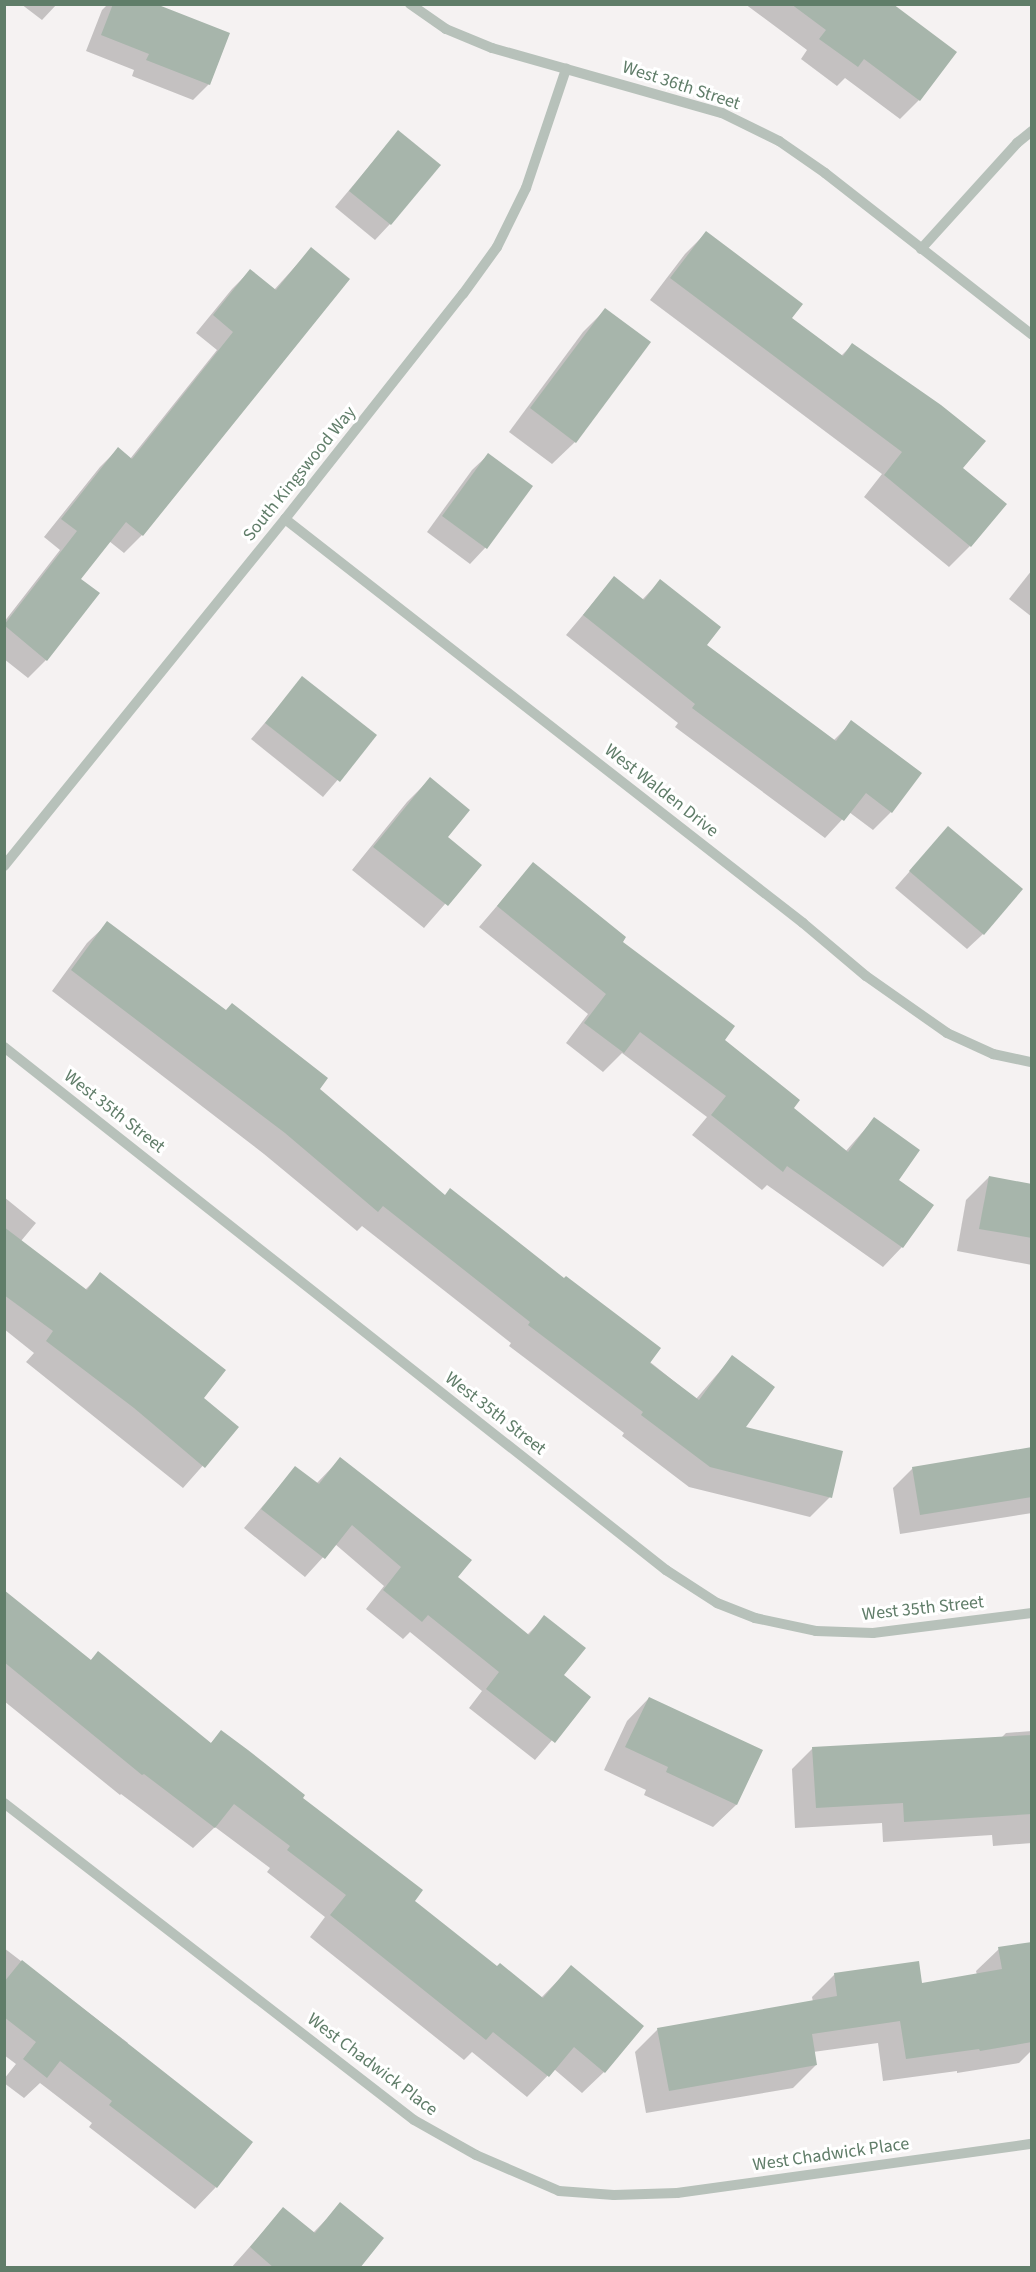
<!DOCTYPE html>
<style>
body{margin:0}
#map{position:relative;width:1036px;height:2272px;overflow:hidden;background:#f5f2f2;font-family:"Source Sans 3",sans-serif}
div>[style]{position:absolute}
.shadow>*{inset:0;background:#0003}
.building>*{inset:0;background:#a7b5ab}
.minor>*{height:10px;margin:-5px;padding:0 5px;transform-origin:5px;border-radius:5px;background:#b7c1ba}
span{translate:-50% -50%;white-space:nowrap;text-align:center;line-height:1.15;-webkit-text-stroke:6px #fff;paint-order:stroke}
.street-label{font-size:18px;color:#607d69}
.frame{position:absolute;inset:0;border:6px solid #607d69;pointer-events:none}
</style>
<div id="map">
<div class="shadow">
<div style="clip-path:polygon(21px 4px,57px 4px,42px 20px)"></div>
<div style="clip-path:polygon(108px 4px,145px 4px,209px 84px,193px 100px,132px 76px,134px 70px,86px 51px,102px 10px)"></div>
<div style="clip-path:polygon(745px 4px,890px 4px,919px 100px,900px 119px,845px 78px,837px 86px,801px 59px,807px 50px)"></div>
<div style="clip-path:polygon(398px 132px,390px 224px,375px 240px,335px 207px)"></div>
<div style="clip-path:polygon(706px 233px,790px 319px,841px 356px,852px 345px,961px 468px,970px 546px,949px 567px,864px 497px,882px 474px,650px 300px,685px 254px)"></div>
<div style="clip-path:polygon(311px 249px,142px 535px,124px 553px,109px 541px,79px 579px,46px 660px,28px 678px,4px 659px,4px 622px,60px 550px,44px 537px,100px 467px,118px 449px,130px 459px,217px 350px,196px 333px,232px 289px,250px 271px,274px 290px)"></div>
<div style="clip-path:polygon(605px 310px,575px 442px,552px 464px,509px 432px,583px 332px)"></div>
<div style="clip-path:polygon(488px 455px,531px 486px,485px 548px,470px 564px,427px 532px,472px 470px)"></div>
<div style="clip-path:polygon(1032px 570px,1032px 617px,1009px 599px)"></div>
<div style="clip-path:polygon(614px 578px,642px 600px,660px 581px,705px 646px,833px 741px,852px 722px,891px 812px,873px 830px,849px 812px,825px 838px,675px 727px,678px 723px,566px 635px)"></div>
<div style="clip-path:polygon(303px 678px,375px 736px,323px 797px,251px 739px)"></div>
<div style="clip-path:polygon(430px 779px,446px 837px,479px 865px,424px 928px,352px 870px,407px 802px)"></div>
<div style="clip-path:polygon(948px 828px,983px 934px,967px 949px,895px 888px)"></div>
<div style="clip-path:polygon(533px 864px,620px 943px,792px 1108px,845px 1152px,874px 1119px,897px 1180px,902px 1247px,883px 1267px,767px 1185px,762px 1190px,692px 1135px,707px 1117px,622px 1053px,603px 1072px,566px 1043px,588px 1014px,479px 927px)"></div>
<div style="clip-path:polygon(108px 923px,318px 1089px,444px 1196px,696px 1399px,732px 1357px,743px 1428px,830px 1497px,810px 1517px,689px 1487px,622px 1436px,624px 1433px,509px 1346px,511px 1343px,362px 1226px,357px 1231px,264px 1154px,52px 991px,87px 943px)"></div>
<div style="clip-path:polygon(989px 1177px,1032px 1185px,1032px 1265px,957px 1251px,966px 1200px)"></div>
<div style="clip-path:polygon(4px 1197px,36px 1223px,21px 1241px,85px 1290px,101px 1274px,201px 1398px,237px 1427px,183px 1488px,26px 1362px,34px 1353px,4px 1329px)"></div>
<div style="clip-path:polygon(1032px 1449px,1032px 1513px,900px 1534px,893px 1488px,913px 1468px)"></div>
<div style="clip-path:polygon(340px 1459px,456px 1578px,527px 1635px,545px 1617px,562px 1676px,589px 1697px,535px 1760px,469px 1708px,482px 1691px,410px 1632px,403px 1639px,366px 1609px,384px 1586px,335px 1544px,305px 1577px,244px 1528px,295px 1468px,316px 1484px)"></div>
<div style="clip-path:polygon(4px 1592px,90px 1661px,98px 1653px,210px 1744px,222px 1732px,301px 1798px,413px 1901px,497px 1968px,541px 1998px,571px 1967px,604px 2072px,582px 2093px,554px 2069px,527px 2097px,472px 2052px,464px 2060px,310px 1937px,325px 1917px,267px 1872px,270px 1868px,215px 1827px,193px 1848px,121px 1794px,120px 1795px,4px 1701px)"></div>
<div style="clip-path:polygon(649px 1698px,761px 1751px,736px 1805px,713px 1827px,644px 1795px,646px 1790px,604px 1770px,627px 1721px)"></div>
<div style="clip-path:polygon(1032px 1731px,1032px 1843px,993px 1846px,992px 1835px,883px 1842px,882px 1823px,795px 1828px,792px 1769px,813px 1748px,1001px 1738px,1006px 1733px)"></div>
<div style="clip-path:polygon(1032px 1943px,1032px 2050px,1019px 2063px,957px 2073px,957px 2071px,883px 2081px,878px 2043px,813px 2052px,816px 2065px,793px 2088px,646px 2113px,635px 2052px,658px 2029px,813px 2002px,812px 1997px,835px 1974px,921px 1985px,977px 1975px,976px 1971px,999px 1949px)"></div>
<div style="clip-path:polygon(4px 1948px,128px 2043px,126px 2046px,216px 2187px,195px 2209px,89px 2127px,92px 2123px,40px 2083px,24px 2098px,4px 2083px,4px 2079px,16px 2064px,4px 2055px)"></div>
<div style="clip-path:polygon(341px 2204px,358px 2268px,231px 2268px,283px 2209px,313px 2233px)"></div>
</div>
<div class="building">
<div style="clip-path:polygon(113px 4px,156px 4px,230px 33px,210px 85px,146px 60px,149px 54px,101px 35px)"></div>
<div style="clip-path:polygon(791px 4px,893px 4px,957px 52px,920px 101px,864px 59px,858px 67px,819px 39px,826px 30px)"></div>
<div style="clip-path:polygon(398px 130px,441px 165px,391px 225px,349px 191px)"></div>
<div style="clip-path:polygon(706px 231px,803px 304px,792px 318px,843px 356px,852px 343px,941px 405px,986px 441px,963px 468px,1007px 504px,971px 547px,884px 475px,902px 452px,670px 278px)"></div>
<div style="clip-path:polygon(311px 247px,350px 279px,143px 536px,126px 522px,81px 579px,100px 593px,47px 661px,4px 625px,77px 531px,61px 519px,118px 447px,132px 459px,233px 332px,213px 315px,250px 269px,276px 290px)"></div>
<div style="clip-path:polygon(605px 308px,651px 342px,576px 443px,530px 408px)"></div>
<div style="clip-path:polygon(488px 453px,533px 486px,487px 549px,442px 516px)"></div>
<div style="clip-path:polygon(614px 576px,644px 600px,660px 579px,721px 627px,707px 645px,836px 741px,851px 720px,922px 773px,892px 813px,866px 793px,844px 821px,692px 708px,695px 704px,583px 615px)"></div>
<div style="clip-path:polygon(302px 676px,377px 735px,340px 782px,265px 723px)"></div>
<div style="clip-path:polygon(430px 777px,470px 810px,448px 837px,482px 865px,448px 906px,373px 847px)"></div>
<div style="clip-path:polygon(948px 826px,1023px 889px,984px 935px,909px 871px)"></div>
<div style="clip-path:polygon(533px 862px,626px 937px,623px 942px,735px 1026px,725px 1040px,800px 1100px,794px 1108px,848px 1152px,874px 1117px,920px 1150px,899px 1180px,934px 1205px,903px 1248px,787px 1166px,783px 1172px,711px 1115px,726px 1096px,640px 1032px,624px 1053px,584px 1023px,606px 994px,497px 906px)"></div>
<div style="clip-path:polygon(107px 921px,226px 1010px,232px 1003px,328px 1078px,320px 1089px,445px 1195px,450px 1188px,564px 1278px,566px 1276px,661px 1348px,650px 1363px,699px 1400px,732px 1355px,775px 1387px,746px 1427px,843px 1451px,832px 1498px,710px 1467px,641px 1415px,643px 1412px,528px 1325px,530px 1322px,383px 1206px,378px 1212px,285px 1133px,71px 970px)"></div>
<div style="clip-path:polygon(989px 1176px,1032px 1184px,1032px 1238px,979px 1229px)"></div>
<div style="clip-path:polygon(4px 1227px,87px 1290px,100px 1272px,226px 1370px,204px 1398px,239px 1427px,205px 1468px,134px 1408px,46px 1341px,53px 1331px,4px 1295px)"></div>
<div style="clip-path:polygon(1032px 1447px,1032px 1497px,920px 1515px,912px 1467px)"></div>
<div style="clip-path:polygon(340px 1457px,472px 1560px,458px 1577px,529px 1635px,544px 1615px,586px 1648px,564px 1675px,591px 1697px,555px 1743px,486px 1689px,499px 1672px,428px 1615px,422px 1622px,383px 1590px,401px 1567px,352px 1525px,325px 1559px,261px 1509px,295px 1466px,319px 1484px)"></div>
<div style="clip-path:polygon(4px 1590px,91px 1660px,98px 1651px,211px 1743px,221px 1730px,248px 1750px,305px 1795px,303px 1798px,423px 1890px,415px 1901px,497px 1966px,500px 1963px,543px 1998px,571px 1965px,644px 2026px,605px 2073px,574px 2047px,549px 2077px,493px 2032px,486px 2040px,330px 1915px,346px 1895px,287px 1850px,290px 1846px,234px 1804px,215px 1828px,144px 1774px,142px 1775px,4px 1662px)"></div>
<div style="clip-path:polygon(649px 1697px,763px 1750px,737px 1805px,666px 1772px,668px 1767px,625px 1747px)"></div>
<div style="clip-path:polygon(1032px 1735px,1032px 1814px,904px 1822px,903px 1803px,816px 1808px,812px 1747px)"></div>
<div style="clip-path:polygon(1032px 1942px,1032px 2042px,980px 2051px,979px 2049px,906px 2059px,900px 2021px,812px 2034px,817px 2065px,669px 2091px,657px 2028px,837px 1996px,834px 1973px,919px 1961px,922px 1983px,1002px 1969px,998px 1947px)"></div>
<div style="clip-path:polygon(22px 1960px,253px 2142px,217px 2188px,109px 2105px,112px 2101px,60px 2061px,47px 2078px,23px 2059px,36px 2042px,4px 2017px,4px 1982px)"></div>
<div style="clip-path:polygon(340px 2202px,384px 2238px,360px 2268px,274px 2268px,250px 2247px,283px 2207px,315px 2233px)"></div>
</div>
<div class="minor">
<div style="left:410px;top:4px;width:44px;rotate:34.8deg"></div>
<div style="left:446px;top:29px;width:50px;rotate:22.4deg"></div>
<div style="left:492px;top:48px;width:239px;rotate:15.8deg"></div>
<div style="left:722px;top:113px;width:64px;rotate:26.2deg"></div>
<div style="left:779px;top:141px;width:56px;rotate:34.8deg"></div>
<div style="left:825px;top:173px;width:263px;rotate:38deg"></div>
<div style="left:921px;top:249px;width:143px;rotate:-47.8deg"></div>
<div style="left:1017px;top:143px;width:19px;rotate:-39deg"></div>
<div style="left:285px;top:519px;width:657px;rotate:37.95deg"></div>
<div style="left:803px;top:923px;width:82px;rotate:40.1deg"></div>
<div style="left:866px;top:976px;width:99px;rotate:35.1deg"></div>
<div style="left:947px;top:1033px;width:51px;rotate:24.5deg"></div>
<div style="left:993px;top:1054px;width:40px;rotate:12deg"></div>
<div style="left:4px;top:866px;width:447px;rotate:-51deg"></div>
<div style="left:285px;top:519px;width:287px;rotate:-51.7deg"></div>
<div style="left:463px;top:294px;width:58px;rotate:-54.1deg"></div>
<div style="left:497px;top:247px;width:66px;rotate:-63.8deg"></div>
<div style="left:526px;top:188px;width:126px;rotate:-71.4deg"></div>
<div style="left:4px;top:1047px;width:844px;rotate:38.31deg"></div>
<div style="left:666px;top:1570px;width:61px;rotate:32.9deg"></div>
<div style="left:717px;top:1603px;width:41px;rotate:21.5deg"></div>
<div style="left:755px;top:1618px;width:62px;rotate:12deg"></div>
<div style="left:816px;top:1631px;width:57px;rotate:2deg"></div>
<div style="left:873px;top:1633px;width:160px;rotate:-7.2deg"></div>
<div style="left:4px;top:1803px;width:518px;rotate:37.71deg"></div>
<div style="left:414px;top:2120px;width:71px;rotate:29.4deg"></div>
<div style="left:476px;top:2155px;width:90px;rotate:23.4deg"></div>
<div style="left:559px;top:2191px;width:55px;rotate:4.2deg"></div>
<div style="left:614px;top:2195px;width:63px;rotate:-1.8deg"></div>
<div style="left:677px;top:2193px;width:358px;rotate:-7.9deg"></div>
</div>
<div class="street-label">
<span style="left:681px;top:86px;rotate:18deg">West 36th Street</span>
<span style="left:300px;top:474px;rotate:-51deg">South Kingswood Way</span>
<span style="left:661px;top:791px;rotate:38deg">West Walden Drive</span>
<span style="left:114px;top:1112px;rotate:38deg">West 35th Street</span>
<span style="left:495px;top:1414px;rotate:38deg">West 35th Street</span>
<span style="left:923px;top:1609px;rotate:-6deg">West 35th Street</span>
<span style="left:372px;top:2065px;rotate:37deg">West Chadwick Place</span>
<span style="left:831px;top:2155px;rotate:-8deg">West Chadwick Place</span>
</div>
<div class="frame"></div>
</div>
